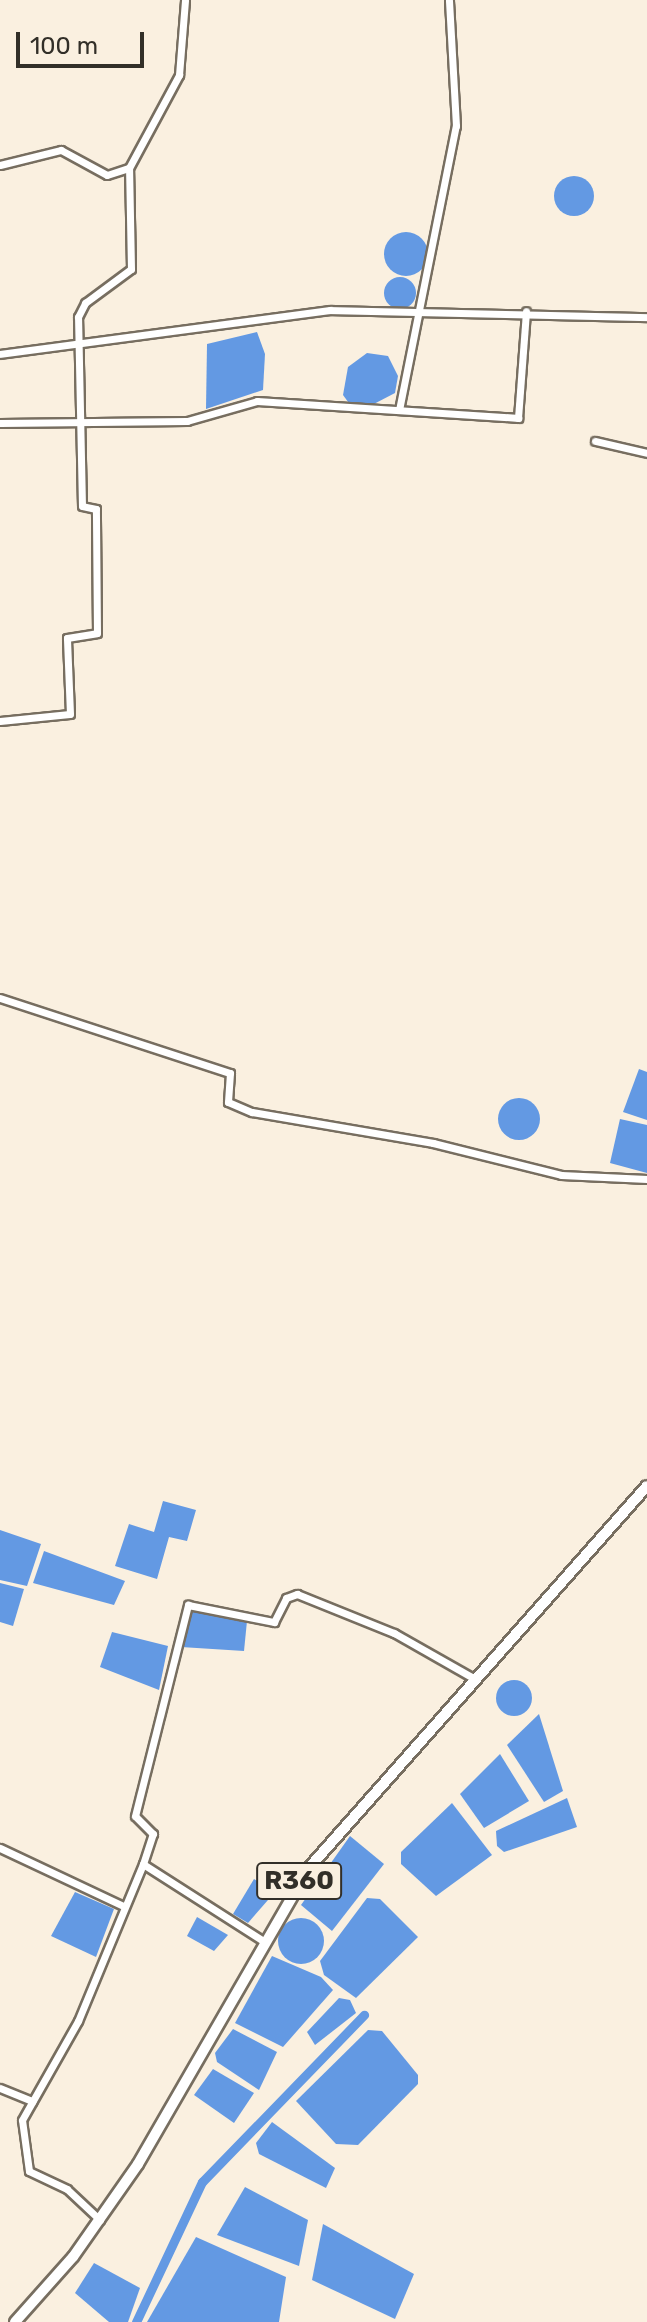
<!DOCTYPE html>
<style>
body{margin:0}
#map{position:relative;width:647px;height:2322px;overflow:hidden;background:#faf0e0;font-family:Rubik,sans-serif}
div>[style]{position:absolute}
.water>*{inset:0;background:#6399e3}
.round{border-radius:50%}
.canal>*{height:9px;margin:-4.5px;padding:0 4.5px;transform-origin:4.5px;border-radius:4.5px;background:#6399e3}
.roads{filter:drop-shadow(2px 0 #776e60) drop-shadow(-2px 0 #776e60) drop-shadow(0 2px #776e60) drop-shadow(0 -2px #776e60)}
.street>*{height:7px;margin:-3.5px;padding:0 3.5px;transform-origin:3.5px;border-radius:3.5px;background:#fff}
.primary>*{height:10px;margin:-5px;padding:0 5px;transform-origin:5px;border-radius:5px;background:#fff}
span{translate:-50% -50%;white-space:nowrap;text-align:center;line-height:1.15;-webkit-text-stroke:6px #faf0e0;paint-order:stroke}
.shield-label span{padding:2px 6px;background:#faf0e0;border:2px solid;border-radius:6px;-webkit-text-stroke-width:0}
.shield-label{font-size:26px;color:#322f28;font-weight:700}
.scale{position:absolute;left:16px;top:32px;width:128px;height:36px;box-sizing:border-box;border:4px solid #322f28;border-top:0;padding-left:10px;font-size:24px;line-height:28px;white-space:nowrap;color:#322f28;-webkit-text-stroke:6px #faf0e0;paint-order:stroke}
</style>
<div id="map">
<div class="water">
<div class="round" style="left:554px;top:176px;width:40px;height:40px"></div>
<div class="round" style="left:384px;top:232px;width:44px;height:44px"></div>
<div class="round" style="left:384px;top:277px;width:32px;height:32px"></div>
<div style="clip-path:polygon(257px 332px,265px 354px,263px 390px,206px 409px,207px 344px)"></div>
<div style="clip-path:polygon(367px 353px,388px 356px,398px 376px,395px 393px,370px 406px,351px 406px,343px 395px,348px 367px)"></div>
<div style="clip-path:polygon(639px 1069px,647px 1072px,647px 1120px,623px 1112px)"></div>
<div class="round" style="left:498px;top:1098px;width:42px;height:42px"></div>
<div style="clip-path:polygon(620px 1119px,647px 1125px,647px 1173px,610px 1163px)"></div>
<div style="clip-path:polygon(163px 1501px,196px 1510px,187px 1541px,169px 1537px,157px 1579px,115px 1566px,129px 1524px,154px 1532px)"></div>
<div style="clip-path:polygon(0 1530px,41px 1544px,27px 1586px,0 1580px)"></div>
<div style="clip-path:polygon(44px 1551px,125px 1581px,114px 1605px,33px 1583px)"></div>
<div style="clip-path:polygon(0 1583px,24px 1589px,13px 1626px,0 1622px)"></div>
<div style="clip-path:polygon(189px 1610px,247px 1621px,244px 1651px,181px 1647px)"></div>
<div style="clip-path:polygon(112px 1632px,168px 1646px,159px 1690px,100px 1667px)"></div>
<div class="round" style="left:496px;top:1680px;width:36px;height:36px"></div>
<div style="clip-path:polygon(539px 1714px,563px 1791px,544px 1802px,507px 1745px)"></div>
<div style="clip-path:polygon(500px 1754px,529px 1801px,484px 1828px,460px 1794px)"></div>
<div style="clip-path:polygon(567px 1798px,577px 1827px,504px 1852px,497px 1846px,496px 1831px)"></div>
<div style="clip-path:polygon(452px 1803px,492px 1855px,436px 1896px,401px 1864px,401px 1852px)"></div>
<div style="clip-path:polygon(350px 1836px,384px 1864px,332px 1931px,301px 1905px)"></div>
<div style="clip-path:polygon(254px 1879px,275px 1892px,248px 1923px,233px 1914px)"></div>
<div style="clip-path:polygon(75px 1892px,114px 1909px,96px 1957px,51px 1936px)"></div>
<div style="clip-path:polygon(367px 1898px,380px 1899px,418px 1937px,356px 1998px,324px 1975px,320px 1961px)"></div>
<div style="clip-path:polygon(197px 1917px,228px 1935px,214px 1951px,187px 1936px)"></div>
<div class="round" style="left:278px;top:1918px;width:46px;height:46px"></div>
<div style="clip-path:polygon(272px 1956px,321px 1977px,333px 1990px,283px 2047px,235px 2023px)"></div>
<div style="clip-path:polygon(339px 1998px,350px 2000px,356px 2013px,315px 2045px,307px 2032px)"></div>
<div style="clip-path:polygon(233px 2029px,277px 2052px,259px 2090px,217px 2062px,215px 2053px)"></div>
<div style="clip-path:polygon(368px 2030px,382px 2031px,418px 2075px,418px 2084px,358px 2145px,336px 2144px,296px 2101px)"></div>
<div style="clip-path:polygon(213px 2069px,254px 2093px,234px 2123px,194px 2095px)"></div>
<div style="clip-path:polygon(272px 2122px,335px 2168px,326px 2188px,259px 2154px,256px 2143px)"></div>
<div style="clip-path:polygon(245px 2187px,308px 2220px,299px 2266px,217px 2235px)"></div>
<div style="clip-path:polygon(323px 2224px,414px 2274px,395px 2319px,312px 2280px)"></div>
<div style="clip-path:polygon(196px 2237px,286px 2277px,279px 2322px,147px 2322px)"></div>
<div style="clip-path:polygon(94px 2263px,140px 2288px,128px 2322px,109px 2322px,75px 2293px)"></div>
</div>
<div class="canal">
<div style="left:136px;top:2322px;width:155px;rotate:-64.8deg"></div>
<div style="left:202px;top:2182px;width:233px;rotate:-45.9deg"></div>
</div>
<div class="roads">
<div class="street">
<div style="left:0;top:165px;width:63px;rotate:-13.8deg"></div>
<div style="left:61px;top:150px;width:52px;rotate:28.5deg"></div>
<div style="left:107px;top:175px;width:23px;rotate:-18deg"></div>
<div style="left:0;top:354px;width:333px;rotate:-7.6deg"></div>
<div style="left:330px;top:310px;width:317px;rotate:1.3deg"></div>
<div style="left:399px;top:410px;width:290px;rotate:-78.7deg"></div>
<div style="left:456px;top:126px;width:126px;rotate:-93.2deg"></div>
<div style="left:0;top:423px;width:187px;rotate:-0.6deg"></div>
<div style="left:187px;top:421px;width:73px;rotate:-15.9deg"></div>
<div style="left:257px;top:401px;width:262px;rotate:3.7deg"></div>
<div style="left:518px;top:418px;width:107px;rotate:-85.7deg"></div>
<div style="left:595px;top:441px;width:53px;rotate:13deg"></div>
<div style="left:0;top:721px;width:70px;rotate:-5.7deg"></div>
<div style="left:70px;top:714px;width:76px;rotate:-92.3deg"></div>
<div style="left:67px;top:638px;width:30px;rotate:-9deg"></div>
<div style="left:97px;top:633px;width:124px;rotate:-90.5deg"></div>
<div style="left:96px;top:509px;width:14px;rotate:-168deg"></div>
<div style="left:82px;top:506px;width:189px;rotate:-91.2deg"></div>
<div style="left:78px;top:317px;width:16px;rotate:-63deg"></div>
<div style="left:85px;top:303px;width:57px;rotate:-36.5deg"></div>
<div style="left:131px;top:269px;width:101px;rotate:-91.1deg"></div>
<div style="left:129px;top:168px;width:106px;rotate:-61.7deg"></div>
<div style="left:179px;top:75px;width:75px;rotate:-85.4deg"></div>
<div style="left:0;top:998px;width:242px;rotate:18.1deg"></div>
<div style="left:230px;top:1073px;width:29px;rotate:94deg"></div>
<div style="left:228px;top:1102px;width:26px;rotate:23deg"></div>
<div style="left:252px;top:1112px;width:184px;rotate:9.7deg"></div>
<div style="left:433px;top:1143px;width:132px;rotate:14deg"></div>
<div style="left:561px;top:1175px;width:86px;rotate:2.7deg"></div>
<div style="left:0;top:1848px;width:136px;rotate:25.2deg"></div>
<div style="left:143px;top:1864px;width:32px;rotate:-72deg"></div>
<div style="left:153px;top:1834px;width:25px;rotate:-135deg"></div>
<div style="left:135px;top:1816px;width:218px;rotate:-75.9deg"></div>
<div style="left:188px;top:1605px;width:88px;rotate:11.2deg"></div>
<div style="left:274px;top:1622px;width:27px;rotate:-63deg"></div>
<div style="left:286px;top:1598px;width:12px;rotate:-20deg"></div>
<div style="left:297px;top:1594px;width:105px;rotate:21.9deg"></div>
<div style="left:394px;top:1633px;width:93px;rotate:29.6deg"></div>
<div style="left:0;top:2088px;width:35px;rotate:22deg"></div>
<div style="left:100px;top:2220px;width:45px;rotate:-136.8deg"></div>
<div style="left:67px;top:2189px;width:42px;rotate:-154.7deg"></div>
<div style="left:29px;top:2171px;width:51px;rotate:-97.8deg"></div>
<div style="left:22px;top:2120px;width:114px;rotate:-60.5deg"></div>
<div style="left:78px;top:2021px;width:170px;rotate:-67.5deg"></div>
<div style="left:143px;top:1864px;width:141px;rotate:32.6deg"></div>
</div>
<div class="primary">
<div style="left:15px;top:2322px;width:87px;rotate:-48.3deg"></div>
<div style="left:73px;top:2257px;width:113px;rotate:-55deg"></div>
<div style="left:138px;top:2164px;width:340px;rotate:-60deg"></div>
<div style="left:308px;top:1869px;width:511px;rotate:-48.49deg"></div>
</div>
</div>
<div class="shield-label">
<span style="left:299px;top:1881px">R360</span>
</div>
<div class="scale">100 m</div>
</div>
